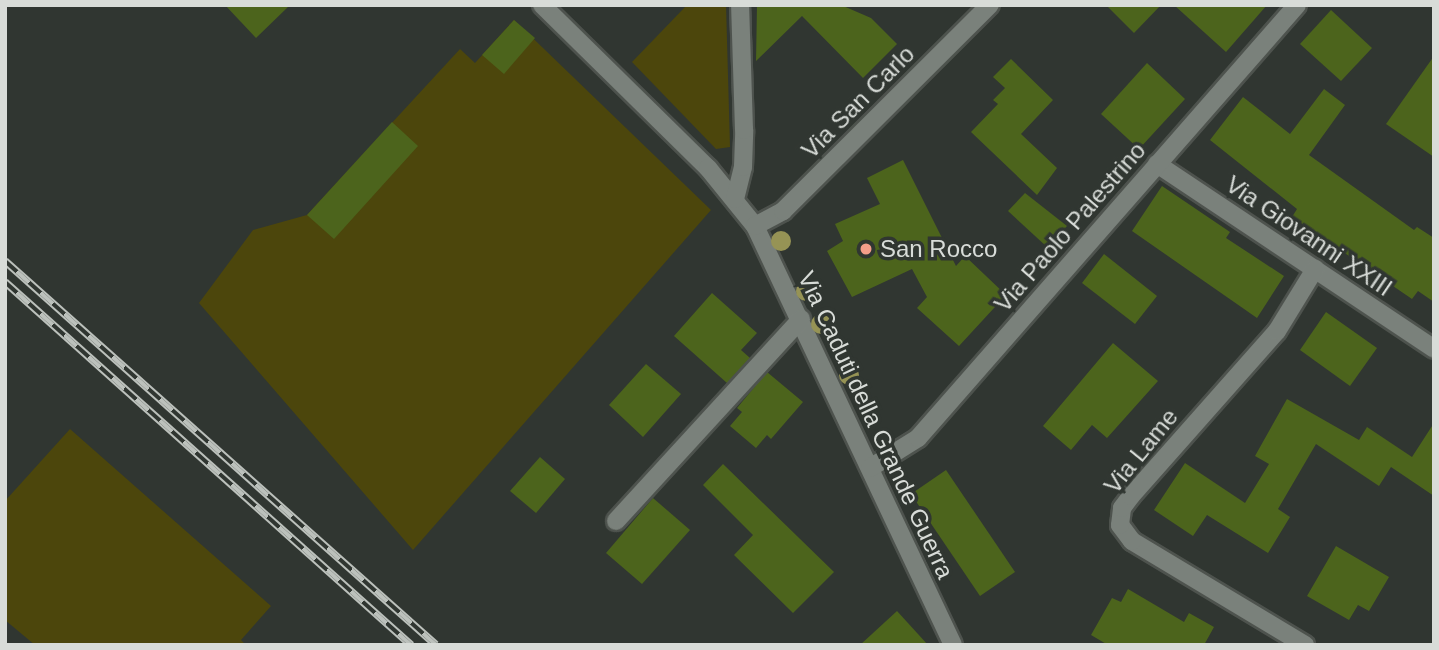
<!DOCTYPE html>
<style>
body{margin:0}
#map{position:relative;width:1439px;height:650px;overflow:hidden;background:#303631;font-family:Arial,sans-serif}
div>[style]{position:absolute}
.green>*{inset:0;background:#4c460c}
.building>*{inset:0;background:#4c641c}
.roads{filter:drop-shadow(2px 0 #4e534e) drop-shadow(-2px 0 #4e534e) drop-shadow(0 2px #4e534e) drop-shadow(0 -2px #4e534e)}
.minor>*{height:18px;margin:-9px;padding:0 9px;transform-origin:9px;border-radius:9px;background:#7a817b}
.rail>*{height:8px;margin-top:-4px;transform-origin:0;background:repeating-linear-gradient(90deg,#303631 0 16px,#bcc1bc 0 32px);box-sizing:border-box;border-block:2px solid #bcc1bc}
.trees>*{width:20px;height:20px;margin:-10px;border-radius:50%;background:#969355}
.dots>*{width:19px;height:19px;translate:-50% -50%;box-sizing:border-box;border:4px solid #303631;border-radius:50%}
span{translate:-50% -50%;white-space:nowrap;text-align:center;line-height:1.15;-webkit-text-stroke:7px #303631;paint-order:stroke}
.street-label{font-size:24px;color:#d8dcd8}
.poi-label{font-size:24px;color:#d8dcd8}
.left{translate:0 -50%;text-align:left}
.frame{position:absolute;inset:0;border:7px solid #d8dcd8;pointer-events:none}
</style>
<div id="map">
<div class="green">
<div style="clip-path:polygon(687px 5px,726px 5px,730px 147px,716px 149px,632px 62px)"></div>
<div style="clip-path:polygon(514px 20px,711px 210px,413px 550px,199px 303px,253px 230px,307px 215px,460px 49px,475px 63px)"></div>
<div style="clip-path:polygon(70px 429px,271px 606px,241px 640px,246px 645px,35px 645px,5px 620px,5px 501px)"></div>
</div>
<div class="building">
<div style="clip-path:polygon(225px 5px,290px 5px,256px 38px)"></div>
<div style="clip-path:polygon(757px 5px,841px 5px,871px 18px,897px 44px,863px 78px,802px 16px,756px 61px)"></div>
<div style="clip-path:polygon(1106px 5px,1161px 5px,1134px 33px)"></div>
<div style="clip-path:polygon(1174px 5px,1267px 5px,1226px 52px)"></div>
<div style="clip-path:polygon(1331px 10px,1372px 48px,1341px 81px,1300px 44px)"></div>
<div style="clip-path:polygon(514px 20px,535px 38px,504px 74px,482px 55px)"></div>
<div style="clip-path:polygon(1434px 56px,1434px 157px,1386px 124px)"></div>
<div style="clip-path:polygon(1011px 59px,1053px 100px,1021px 134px,1057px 168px,1037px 195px,971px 132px,998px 104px,993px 100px,1005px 88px,993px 77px)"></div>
<div style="clip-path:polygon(1147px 63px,1185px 99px,1139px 149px,1101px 114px)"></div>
<div style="clip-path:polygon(1324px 89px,1345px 105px,1309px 155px,1414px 230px,1417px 227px,1434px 238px,1434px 302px,1418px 291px,1412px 299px,1292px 217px,1297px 209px,1210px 140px,1243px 97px,1290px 134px)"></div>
<div style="clip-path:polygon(392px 122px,418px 146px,334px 239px,307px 215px)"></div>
<div style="clip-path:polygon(903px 160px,956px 266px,965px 256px,1006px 295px,959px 346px,917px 308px,927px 297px,912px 269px,852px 297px,827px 251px,843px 241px,835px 224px,880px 204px,867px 178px)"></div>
<div style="clip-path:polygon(1162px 186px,1230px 232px,1226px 238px,1284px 276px,1257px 318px,1132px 231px)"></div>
<div style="clip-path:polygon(1025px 193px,1067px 226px,1047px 247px,1008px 211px)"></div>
<div style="clip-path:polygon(1104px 254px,1157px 296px,1135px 324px,1082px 283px)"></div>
<div style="clip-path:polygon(712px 293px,757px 333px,741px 350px,750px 358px,727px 383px,674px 336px)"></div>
<div style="clip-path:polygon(1326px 312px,1377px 348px,1350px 386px,1300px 350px)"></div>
<div style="clip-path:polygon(1113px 343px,1158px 381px,1107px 438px,1092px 425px,1071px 450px,1043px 426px)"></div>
<div style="clip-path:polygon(646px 364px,681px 394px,643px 437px,609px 405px)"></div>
<div style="clip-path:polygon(767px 372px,803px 402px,771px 439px,767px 435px,756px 448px,730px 426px,742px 412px,737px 408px)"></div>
<div style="clip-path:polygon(1287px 399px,1359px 440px,1367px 427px,1412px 457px,1434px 423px,1434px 496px,1391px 467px,1379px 486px,1316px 444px,1278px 509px,1290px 517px,1268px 553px,1207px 515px,1193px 536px,1154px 510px,1185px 463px,1245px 503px,1269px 464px,1255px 456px)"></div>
<div style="clip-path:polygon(540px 457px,565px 479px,536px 513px,510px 491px)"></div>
<div style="clip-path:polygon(723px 464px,834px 572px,793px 613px,734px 555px,753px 535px,703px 485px)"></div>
<div style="clip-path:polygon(946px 470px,1015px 572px,980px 596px,911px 494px)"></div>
<div style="clip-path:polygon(653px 498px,690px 530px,642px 584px,606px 553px)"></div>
<div style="clip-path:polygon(1336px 546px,1389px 577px,1369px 611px,1358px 605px,1349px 620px,1307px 596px)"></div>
<div style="clip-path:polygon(1128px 589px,1184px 622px,1189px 613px,1214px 627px,1204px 645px,1108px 645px,1091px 635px,1112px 598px,1121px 602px)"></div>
<div style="clip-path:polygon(897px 611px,928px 645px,860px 645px)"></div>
</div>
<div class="roads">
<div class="minor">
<div style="left:542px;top:5px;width:233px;rotate:44.5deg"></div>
<div style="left:708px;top:168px;width:75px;rotate:51deg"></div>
<div style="left:755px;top:226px;width:463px;rotate:64.7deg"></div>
<div style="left:1157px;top:164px;width:333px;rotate:33.7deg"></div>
<div style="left:735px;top:199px;width:33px;rotate:-76deg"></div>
<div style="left:743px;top:167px;width:37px;rotate:-88deg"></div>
<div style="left:744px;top:130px;width:125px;rotate:-91.8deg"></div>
<div style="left:755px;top:226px;width:32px;rotate:-28deg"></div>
<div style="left:783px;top:211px;width:292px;rotate:-44.9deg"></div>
<div style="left:870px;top:468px;width:57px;rotate:-32deg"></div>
<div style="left:918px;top:438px;width:575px;rotate:-48.8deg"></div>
<div style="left:616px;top:521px;width:274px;rotate:-47.5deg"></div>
<div style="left:1305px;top:645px;width:202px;rotate:-149deg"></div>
<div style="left:1132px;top:541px;width:20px;rotate:-127deg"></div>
<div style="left:1120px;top:525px;width:17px;rotate:-83deg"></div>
<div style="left:1122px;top:508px;width:15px;rotate:-53deg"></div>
<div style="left:1131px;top:496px;width:220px;rotate:-48.5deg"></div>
<div style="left:1277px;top:331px;width:73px;rotate:-58.5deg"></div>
</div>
</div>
<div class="rail">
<div style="left:5px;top:261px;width:577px;rotate:41.7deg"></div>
<div style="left:5px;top:282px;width:545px;rotate:41.8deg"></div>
</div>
<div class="trees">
<div style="left:781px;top:241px"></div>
<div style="left:806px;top:291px"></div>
<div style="left:821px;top:324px"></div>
<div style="left:849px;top:375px"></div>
</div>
<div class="dots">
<div style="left:866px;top:249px;background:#f49e89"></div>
</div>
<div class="street-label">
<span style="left:858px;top:102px;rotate:-45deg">Via San Carlo</span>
<span style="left:1070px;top:227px;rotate:-49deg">Via Paolo Palestrino</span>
<span style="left:1309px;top:236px;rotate:34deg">Via Giovanni XXIII</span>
<span style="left:876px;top:425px;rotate:65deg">Via Caduti della Grande Guerra</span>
<span style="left:1141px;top:451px;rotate:-51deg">Via Lame</span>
</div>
<div class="poi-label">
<span class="left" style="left:880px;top:249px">San Rocco</span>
</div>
<div class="frame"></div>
</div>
